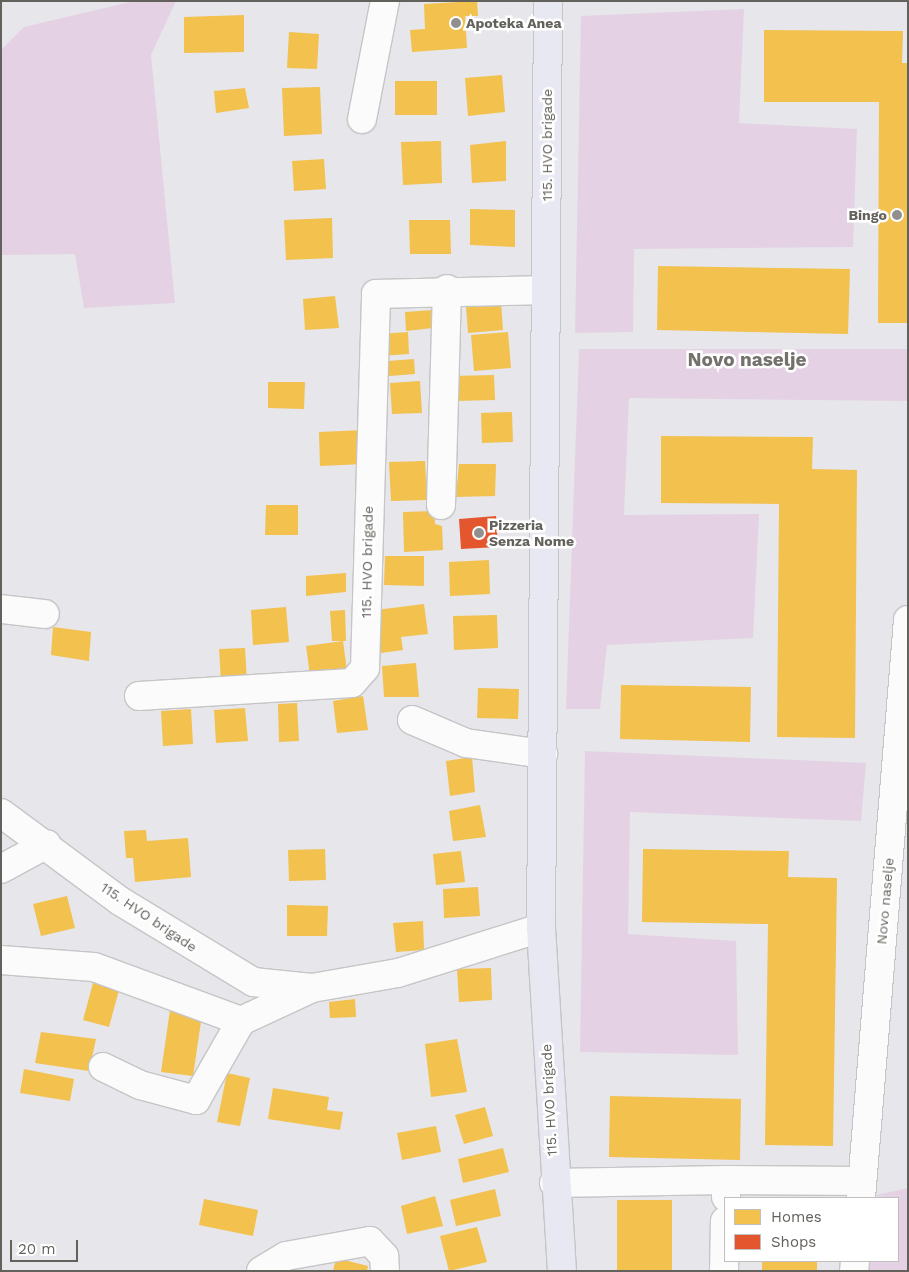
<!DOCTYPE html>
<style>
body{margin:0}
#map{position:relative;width:909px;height:1272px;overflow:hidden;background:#e6e6eb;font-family:"Work Sans",sans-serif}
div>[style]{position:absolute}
.green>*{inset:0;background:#e4d2e4}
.homes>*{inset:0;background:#f2c14e}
.shops>*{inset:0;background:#e4572e}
.roads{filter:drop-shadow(1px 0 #c5c5c6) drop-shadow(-1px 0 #c5c5c6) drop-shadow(0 1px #c5c5c6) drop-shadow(0 -1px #c5c5c6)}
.minor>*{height:28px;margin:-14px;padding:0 14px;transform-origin:14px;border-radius:14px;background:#fbfbfc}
.major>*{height:28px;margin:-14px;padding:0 14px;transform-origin:14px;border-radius:14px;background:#e8e8f2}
.dots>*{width:14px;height:14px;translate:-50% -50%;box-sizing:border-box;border:2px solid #fff;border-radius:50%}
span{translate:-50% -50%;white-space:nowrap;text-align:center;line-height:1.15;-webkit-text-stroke:5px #fff;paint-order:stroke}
.poi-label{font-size:14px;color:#63615c;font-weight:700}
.left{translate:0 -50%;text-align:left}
.right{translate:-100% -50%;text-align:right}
.street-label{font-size:14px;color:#63615c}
.district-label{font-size:19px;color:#75726d;font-weight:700}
.frame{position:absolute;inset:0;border:2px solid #63615c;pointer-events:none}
.legend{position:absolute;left:724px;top:1197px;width:175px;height:65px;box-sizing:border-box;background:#fff;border:1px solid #c1c0be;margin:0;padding:6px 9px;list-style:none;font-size:15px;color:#63615c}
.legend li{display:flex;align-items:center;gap:10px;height:25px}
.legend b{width:25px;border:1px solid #c1c0be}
.scale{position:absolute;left:10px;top:1240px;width:68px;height:22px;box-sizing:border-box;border:2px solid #63615c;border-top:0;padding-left:6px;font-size:15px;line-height:18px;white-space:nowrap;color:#63615c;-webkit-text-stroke:4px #fff;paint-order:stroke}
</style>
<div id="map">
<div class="green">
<div style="clip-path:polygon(134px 1px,176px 1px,151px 55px,175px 303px,84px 308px,75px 254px,1px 255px,1px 50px,24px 27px)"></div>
<div style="clip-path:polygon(744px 9px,739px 123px,857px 129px,853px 247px,634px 249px,633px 332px,575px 333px,581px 16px)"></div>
<div style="clip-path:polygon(579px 349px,908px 349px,908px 401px,629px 398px,624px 515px,759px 514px,753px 638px,607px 645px,600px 709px,566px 709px)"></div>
<div style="clip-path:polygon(585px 751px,866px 763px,861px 821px,630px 812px,628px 934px,736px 941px,738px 1055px,580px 1052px)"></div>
<div style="clip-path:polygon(908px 1188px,908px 1271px,865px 1271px,866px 1261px,898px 1261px,898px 1198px,872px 1196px)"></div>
</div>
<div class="homes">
<div style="clip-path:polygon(477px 1px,478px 16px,465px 16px,467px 48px,412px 52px,410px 30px,425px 29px,424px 4px)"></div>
<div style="clip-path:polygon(244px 15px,244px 52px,184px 53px,184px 17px)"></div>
<div style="clip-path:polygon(764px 30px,903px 31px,902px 63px,908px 63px,908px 323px,878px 323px,879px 102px,764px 102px)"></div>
<div style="clip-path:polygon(289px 32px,319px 34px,317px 69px,287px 68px)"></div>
<div style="clip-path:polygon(502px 75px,505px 112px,468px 116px,465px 78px)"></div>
<div style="clip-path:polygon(395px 81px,437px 81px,437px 115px,395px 115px)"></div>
<div style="clip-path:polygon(320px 87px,322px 134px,284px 136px,282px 88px)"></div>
<div style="clip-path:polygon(245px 88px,249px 108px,216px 113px,214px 91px)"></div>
<div style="clip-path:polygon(441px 141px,442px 183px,403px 185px,401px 142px)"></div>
<div style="clip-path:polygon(506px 141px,506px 181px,472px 183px,470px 145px)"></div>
<div style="clip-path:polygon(324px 159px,326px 189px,294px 191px,292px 161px)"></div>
<div style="clip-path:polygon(470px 209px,515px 210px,515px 247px,470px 245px)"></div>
<div style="clip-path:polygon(332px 218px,333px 258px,286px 260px,284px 220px)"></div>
<div style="clip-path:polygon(409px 220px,450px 220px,451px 254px,410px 254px)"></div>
<div style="clip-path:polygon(658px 266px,850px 269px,848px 334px,657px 330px)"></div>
<div style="clip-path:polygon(335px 296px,339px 328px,305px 330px,303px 299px)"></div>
<div style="clip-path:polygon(501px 303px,503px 330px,468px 333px,466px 306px)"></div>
<div style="clip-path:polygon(432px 310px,433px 328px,406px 331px,405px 312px)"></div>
<div style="clip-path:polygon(408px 332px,409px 354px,380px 356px,379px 334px)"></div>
<div style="clip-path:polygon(508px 332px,511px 368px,474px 371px,471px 335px)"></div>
<div style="clip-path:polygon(414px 359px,415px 374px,389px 376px,388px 361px)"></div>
<div style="clip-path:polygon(494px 375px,495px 400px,454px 401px,453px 376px)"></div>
<div style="clip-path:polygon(420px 381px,422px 413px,392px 414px,390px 383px)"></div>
<div style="clip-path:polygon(268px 382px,305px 382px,304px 409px,268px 408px)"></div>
<div style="clip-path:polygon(512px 412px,513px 442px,482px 443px,481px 413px)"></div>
<div style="clip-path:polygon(364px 430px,364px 464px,320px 466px,319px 432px)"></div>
<div style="clip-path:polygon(661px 436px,813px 437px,812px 469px,857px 470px,855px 738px,777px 737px,779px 504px,661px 503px)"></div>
<div style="clip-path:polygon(425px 461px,427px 500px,391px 501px,389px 462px)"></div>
<div style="clip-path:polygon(459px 464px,496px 464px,495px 496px,456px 497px)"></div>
<div style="clip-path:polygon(266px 505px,298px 505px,298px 535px,265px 535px)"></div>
<div style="clip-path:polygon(434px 511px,435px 524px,442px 526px,443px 550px,404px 552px,403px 512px)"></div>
<div style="clip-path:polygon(385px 556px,424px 556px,424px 586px,384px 585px)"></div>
<div style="clip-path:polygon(489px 560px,490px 594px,450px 596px,449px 562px)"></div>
<div style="clip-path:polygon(346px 573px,346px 592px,306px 596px,306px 576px)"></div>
<div style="clip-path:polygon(424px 604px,428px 634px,401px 637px,403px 650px,381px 653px,376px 610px)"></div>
<div style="clip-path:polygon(286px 607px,289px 642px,253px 645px,251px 610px)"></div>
<div style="clip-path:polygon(345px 610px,346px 641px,332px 641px,330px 611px)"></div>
<div style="clip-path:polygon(497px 615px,498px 648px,454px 650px,453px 616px)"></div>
<div style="clip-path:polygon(53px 627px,91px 632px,89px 661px,51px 655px)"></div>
<div style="clip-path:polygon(343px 641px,347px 671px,310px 676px,306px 646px)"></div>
<div style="clip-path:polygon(245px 648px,247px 681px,221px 681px,219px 649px)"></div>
<div style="clip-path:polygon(416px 663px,419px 697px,384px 697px,382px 666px)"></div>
<div style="clip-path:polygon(621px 685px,751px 687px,750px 742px,620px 739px)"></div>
<div style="clip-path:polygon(478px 688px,519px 689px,518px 719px,477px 718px)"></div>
<div style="clip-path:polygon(363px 696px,368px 730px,337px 733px,333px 701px)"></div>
<div style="clip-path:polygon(297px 703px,299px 741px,279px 742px,278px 704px)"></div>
<div style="clip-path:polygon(245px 708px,248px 741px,216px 743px,214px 710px)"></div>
<div style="clip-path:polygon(191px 709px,193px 744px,163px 746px,161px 711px)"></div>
<div style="clip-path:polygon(472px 757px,475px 792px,450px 796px,446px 761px)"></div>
<div style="clip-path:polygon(480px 805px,486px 837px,453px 841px,449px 811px)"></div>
<div style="clip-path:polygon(146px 830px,147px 841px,188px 838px,191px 877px,135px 882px,133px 858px,126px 858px,124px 831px)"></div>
<div style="clip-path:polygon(325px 849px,326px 880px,289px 881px,288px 850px)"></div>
<div style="clip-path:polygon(643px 849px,789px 851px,788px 877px,837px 878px,833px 1146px,765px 1145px,768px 924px,642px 922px)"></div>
<div style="clip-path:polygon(461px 851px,465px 882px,436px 885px,433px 854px)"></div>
<div style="clip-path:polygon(478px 887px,480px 916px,444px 918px,443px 889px)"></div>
<div style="clip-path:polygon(67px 896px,75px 928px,41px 936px,33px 904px)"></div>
<div style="clip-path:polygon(287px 905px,328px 906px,327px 936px,287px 936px)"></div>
<div style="clip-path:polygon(423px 921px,424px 950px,396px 952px,393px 923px)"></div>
<div style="clip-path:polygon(491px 968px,492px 1000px,459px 1002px,457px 969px)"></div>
<div style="clip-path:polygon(93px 983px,119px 990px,109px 1027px,83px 1020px)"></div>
<div style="clip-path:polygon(355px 999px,356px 1017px,330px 1018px,329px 1002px)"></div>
<div style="clip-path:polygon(170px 1010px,202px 1015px,193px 1076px,161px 1072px)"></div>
<div style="clip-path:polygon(41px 1032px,96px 1039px,89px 1071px,35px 1063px)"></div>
<div style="clip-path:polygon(457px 1039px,467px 1092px,431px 1097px,425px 1044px)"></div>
<div style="clip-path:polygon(24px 1069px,74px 1079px,70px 1101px,20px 1093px)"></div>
<div style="clip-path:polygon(227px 1073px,250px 1078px,240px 1126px,217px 1122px)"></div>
<div style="clip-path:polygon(273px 1088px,329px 1097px,327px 1110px,343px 1112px,340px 1130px,268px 1119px)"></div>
<div style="clip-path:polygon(610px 1096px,741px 1099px,740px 1160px,609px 1157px)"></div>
<div style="clip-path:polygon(485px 1107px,493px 1136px,464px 1144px,455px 1115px)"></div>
<div style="clip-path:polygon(436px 1126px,441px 1152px,402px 1160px,397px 1133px)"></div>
<div style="clip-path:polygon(503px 1148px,509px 1172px,463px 1183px,458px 1159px)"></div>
<div style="clip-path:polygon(495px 1189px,501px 1216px,456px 1226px,450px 1200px)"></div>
<div style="clip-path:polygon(435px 1196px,443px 1226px,407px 1234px,401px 1206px)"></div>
<div style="clip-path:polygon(204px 1199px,258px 1210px,253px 1236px,199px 1225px)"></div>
<div style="clip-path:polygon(617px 1200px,672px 1200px,672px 1271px,617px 1271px)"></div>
<div style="clip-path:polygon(477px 1227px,487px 1262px,449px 1271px,440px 1236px)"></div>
<div style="clip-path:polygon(336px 1258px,368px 1266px,367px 1271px,333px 1271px)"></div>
<div style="clip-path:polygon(762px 1261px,817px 1261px,817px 1271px,762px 1271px)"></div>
</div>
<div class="shops">
<div style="clip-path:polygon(496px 516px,498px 547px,461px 549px,459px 519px)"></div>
</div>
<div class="roads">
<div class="minor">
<div style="left:362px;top:119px;width:120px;rotate:-79deg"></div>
<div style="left:441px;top:505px;width:216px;rotate:-88.4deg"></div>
<div style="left:1px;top:609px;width:44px;rotate:6.5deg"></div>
<div style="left:139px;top:696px;width:213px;rotate:-3.5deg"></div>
<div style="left:352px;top:683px;width:20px;rotate:-49deg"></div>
<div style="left:365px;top:668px;width:374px;rotate:-88.3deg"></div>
<div style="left:376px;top:294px;width:170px;rotate:-1.3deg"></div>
<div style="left:412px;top:720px;width:59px;rotate:23.1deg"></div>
<div style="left:466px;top:743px;width:78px;rotate:8.1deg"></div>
<div style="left:1px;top:813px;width:148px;rotate:36.5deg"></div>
<div style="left:120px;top:901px;width:156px;rotate:31.3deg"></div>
<div style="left:253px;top:982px;width:59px;rotate:5.8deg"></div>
<div style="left:312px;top:988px;width:87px;rotate:-9.9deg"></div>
<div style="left:398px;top:973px;width:150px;rotate:-17.5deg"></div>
<div style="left:1px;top:869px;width:52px;rotate:-28.5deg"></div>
<div style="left:1px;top:960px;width:93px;rotate:4.3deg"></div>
<div style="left:94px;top:967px;width:157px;rotate:20.2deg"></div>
<div style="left:241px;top:1021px;width:76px;rotate:-24.9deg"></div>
<div style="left:103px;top:1067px;width:41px;rotate:25.9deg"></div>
<div style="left:140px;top:1085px;width:58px;rotate:15deg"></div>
<div style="left:196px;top:1100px;width:91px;rotate:-60.3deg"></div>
<div style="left:554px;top:1183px;width:172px;rotate:-1deg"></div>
<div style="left:726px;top:1197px;width:17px;rotate:-90deg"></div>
<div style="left:726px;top:1180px;width:136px;rotate:0.4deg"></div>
<div style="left:861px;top:1198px;width:580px;rotate:-85.35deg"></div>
<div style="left:261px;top:1271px;width:29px;rotate:-31deg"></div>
<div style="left:286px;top:1256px;width:85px;rotate:-10.1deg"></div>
<div style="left:370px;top:1241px;width:21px;rotate:47deg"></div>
<div style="left:384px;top:1256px;width:15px;rotate:86deg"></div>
<div style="left:724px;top:1271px;width:50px;rotate:-88.9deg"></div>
<div style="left:854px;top:1271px;width:10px;rotate:-84deg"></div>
</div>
<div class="major">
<div style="left:548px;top:1px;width:927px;rotate:90.43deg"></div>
<div style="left:541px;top:928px;width:344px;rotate:86.5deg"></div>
</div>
</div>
<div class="dots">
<div style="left:456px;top:23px;background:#91908e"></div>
<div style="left:897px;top:215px;background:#91908e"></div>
<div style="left:479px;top:533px;background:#91908e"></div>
</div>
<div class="poi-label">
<span class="left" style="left:466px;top:23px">Apoteka Anea</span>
<span class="right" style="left:887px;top:215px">Bingo</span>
<span class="left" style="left:489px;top:533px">Pizzeria<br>Senza Nome</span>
</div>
<div class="street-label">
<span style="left:547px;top:145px;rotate:-90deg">115. HVO brigade</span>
<span style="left:367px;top:562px;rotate:-89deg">115. HVO brigade</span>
<span style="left:885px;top:901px;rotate:-85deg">Novo naselje</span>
<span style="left:149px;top:917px;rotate:34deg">115. HVO brigade</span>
<span style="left:549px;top:1100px;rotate:-93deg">115. HVO brigade</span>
</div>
<div class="district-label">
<span style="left:747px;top:360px">Novo naselje</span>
</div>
<div class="frame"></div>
<ul class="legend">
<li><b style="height:14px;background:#f2c14e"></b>Homes</li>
<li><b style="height:14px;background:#e4572e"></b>Shops</li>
</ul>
<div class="scale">20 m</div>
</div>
